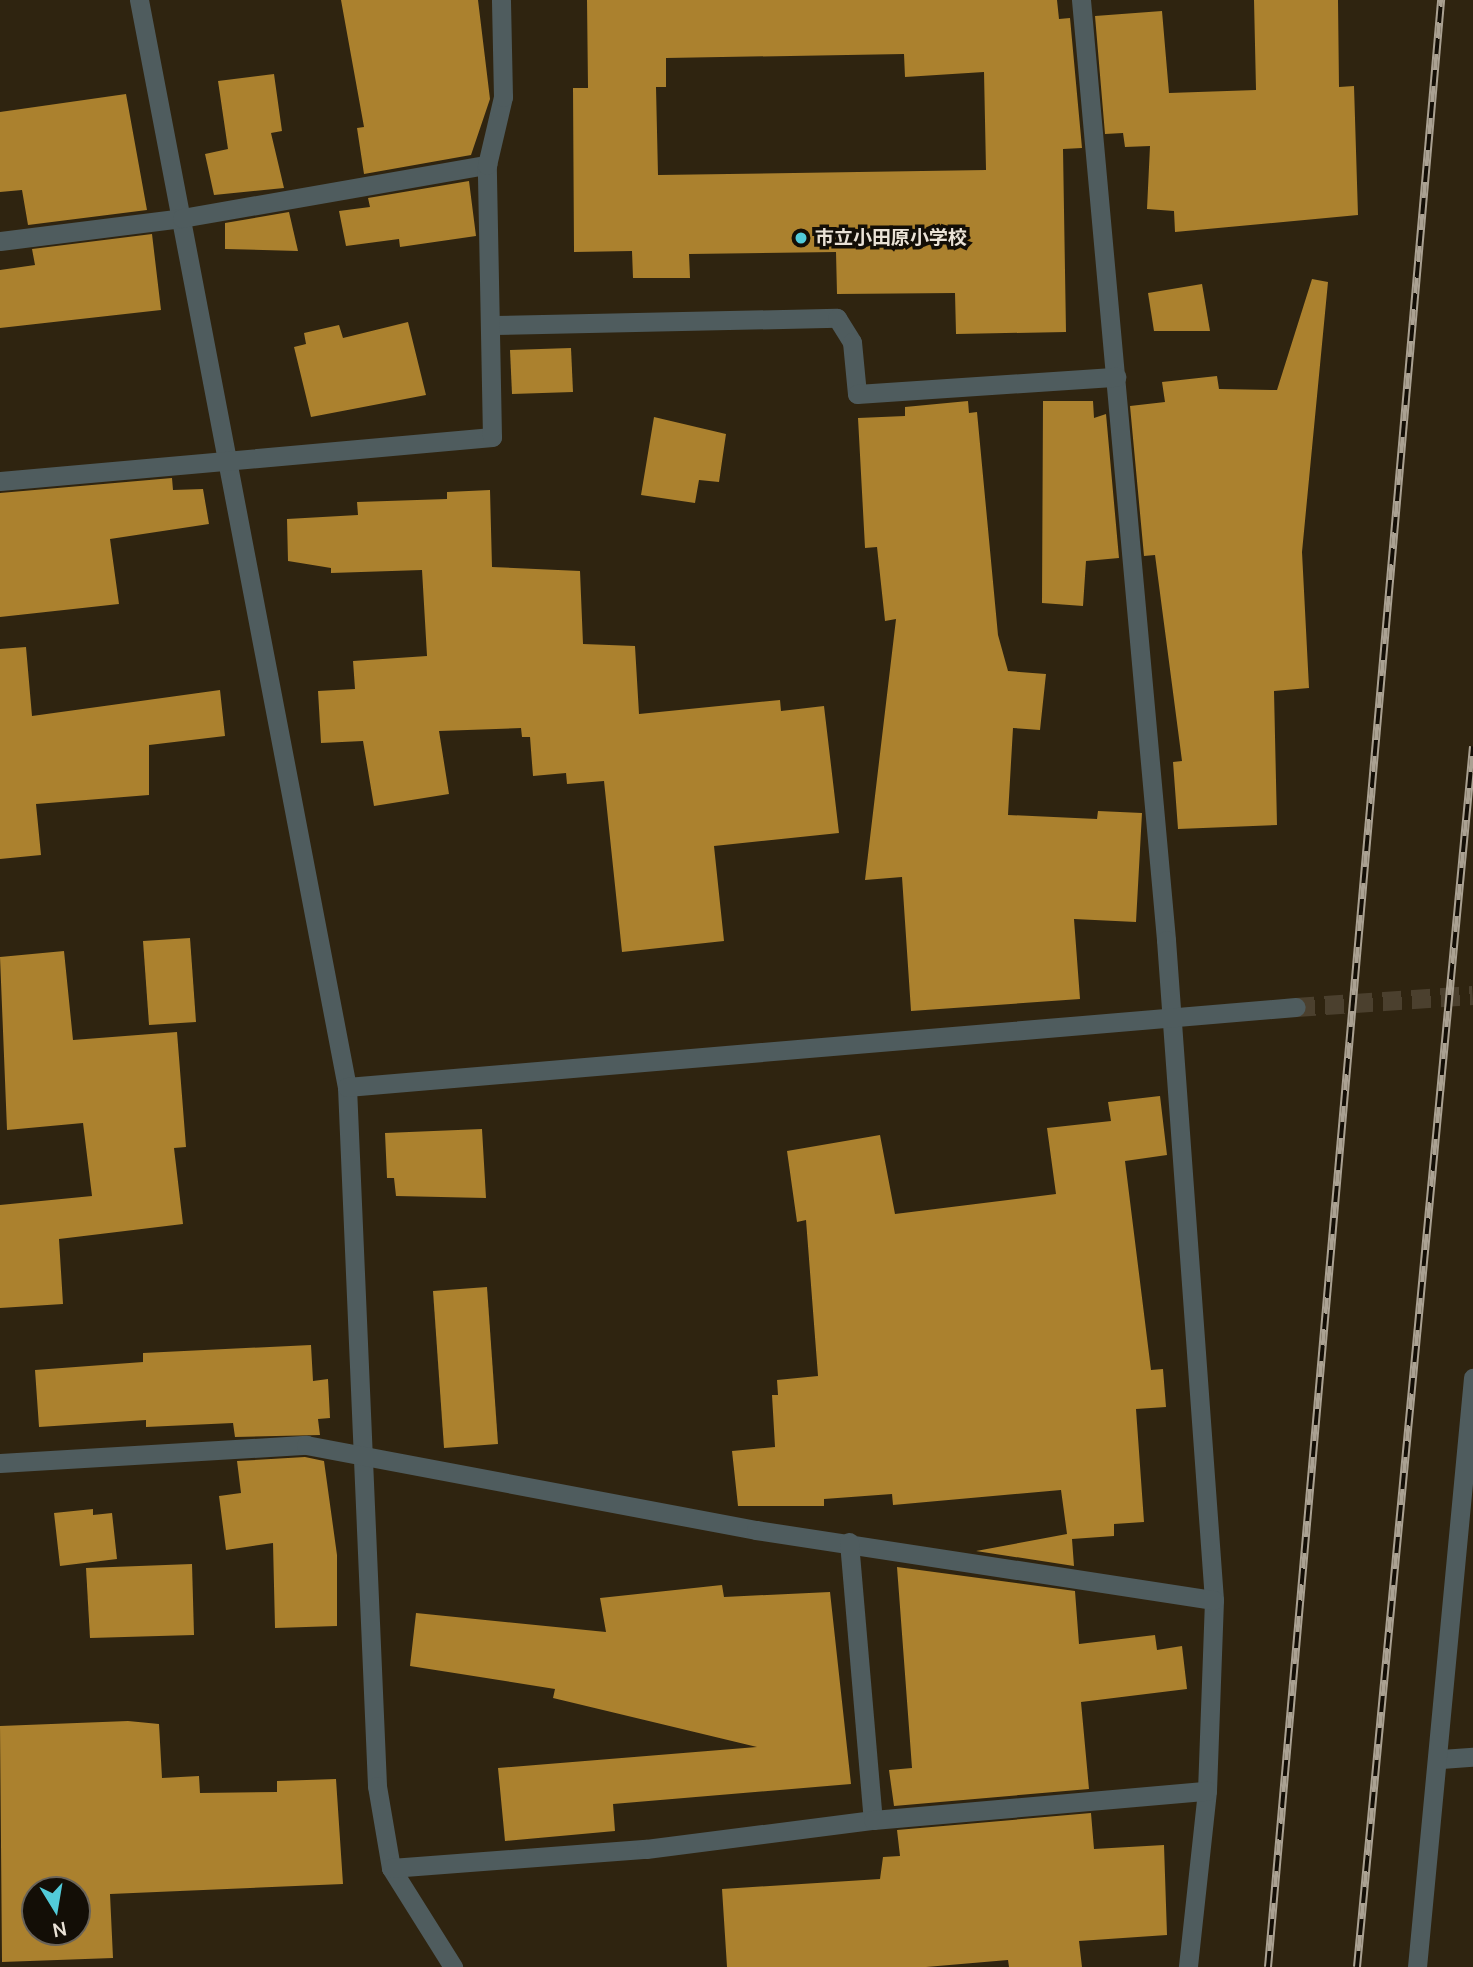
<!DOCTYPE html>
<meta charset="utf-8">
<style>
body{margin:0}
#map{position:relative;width:1473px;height:1967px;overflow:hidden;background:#2f2410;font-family:Manrope,"Noto Sans JP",sans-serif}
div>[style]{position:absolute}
.building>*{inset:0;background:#ab812e}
.minor-tunnel>*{height:19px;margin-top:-9.5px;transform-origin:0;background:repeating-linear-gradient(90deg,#4b402e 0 19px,transparent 0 29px)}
.minor>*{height:19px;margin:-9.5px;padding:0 9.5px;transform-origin:9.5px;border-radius:9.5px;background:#4f5c5e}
.rail>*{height:8px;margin-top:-4px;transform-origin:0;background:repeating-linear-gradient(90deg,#130e06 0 16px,#aaa192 0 32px);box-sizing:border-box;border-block:2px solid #aaa192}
.dots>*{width:19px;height:19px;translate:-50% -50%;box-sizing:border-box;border:4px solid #130e06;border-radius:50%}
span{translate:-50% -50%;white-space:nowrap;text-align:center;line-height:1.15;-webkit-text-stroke:7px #130e06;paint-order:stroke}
.poi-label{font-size:19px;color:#eae2d6;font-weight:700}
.left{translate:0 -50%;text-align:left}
.north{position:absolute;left:21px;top:1876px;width:70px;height:70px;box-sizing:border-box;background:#130e06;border:2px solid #696359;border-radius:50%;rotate:169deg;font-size:19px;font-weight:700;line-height:28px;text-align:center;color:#eae2d6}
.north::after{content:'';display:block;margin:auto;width:24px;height:32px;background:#52cbd9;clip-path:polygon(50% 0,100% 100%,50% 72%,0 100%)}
</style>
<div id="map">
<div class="building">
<div style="clip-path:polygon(341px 0,478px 0,490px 99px,471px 155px,364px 174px,357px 128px,364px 127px)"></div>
<div style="clip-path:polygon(evenodd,587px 0,1057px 0,1059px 19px,1070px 18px,1082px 148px,1063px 149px,1066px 332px,956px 334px,955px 293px,837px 294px,836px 252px,689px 254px,690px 278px,633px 278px,632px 251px,574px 252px,573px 88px,588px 88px,587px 0,904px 54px,905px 77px,984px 72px,986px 170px,658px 175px,656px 87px,666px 87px,666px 58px,904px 54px)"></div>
<div style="clip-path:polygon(1254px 0,1338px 0,1339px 87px,1354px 86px,1358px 215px,1175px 232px,1174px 211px,1147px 209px,1150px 146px,1125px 147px,1123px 133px,1105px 134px,1095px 16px,1162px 11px,1169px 93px,1256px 90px)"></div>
<div style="clip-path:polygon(274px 74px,282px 131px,271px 133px,284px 188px,214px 195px,205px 154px,228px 149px,218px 81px)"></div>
<div style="clip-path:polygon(126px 94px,147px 210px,28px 225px,22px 190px,0 192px,0 112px)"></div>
<div style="clip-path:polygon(469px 181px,476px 236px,400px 247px,399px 239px,346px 246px,339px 211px,370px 207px,368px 198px)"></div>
<div style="clip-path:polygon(289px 212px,298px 251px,225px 249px,225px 223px)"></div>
<div style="clip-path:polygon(152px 234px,161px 310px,0 328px,0 270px,35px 265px,32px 249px)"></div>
<div style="clip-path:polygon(1312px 279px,1328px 282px,1302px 552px,1309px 688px,1274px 691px,1277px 825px,1178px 829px,1173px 762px,1182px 761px,1155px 555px,1144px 556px,1130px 406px,1165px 402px,1162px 382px,1217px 376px,1219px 389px,1277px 390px)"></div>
<div style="clip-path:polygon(1202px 284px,1210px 331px,1154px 331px,1148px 293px)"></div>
<div style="clip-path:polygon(408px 322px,426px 395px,311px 417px,294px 347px,306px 344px,304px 333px,339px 325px,343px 338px)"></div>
<div style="clip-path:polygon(571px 348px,573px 392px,512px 394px,510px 350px)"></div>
<div style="clip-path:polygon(968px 401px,969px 413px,977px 412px,998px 635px,1008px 671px,1046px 674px,1040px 730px,1013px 728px,1008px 815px,1097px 819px,1098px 811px,1142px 813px,1136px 922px,1074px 919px,1080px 999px,911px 1011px,902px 877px,865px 880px,896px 619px,885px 621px,877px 547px,865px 548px,858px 418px,905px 416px,905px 407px)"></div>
<div style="clip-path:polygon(1043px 401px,1093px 401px,1094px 418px,1106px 414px,1119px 558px,1086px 561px,1083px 606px,1042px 603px)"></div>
<div style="clip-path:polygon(654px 417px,726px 434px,719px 482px,699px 480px,695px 503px,641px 495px)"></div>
<div style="clip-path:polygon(172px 478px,173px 490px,203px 489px,209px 524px,110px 539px,119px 604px,0 617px,0 493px)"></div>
<div style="clip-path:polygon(490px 490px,492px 567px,580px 571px,583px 644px,635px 646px,639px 714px,780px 700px,781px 711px,824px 706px,839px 833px,714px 846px,724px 941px,622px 952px,604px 781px,567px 784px,566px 773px,533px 776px,530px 737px,522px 737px,521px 728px,439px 731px,449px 794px,374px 806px,363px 741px,321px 743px,318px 691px,355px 689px,353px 661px,427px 656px,422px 570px,331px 573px,331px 568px,288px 561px,287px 519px,358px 515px,357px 502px,447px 499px,447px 492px)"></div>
<div style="clip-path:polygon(26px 647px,32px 716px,220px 690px,225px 736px,149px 745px,149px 795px,36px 804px,41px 855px,0 859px,0 649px)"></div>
<div style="clip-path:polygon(190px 938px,196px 1022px,149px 1025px,143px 941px)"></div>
<div style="clip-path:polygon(64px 951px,73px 1040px,177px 1032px,186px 1147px,174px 1148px,183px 1224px,59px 1239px,63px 1304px,0 1308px,0 1205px,92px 1196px,83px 1123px,7px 1130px,0 957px)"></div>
<div style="clip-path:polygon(1160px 1096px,1167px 1155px,1125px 1161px,1151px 1370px,1163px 1369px,1166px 1407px,1136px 1409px,1144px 1522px,1114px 1524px,1114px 1536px,1072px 1539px,1074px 1566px,976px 1551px,1067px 1534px,1061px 1490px,893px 1505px,892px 1494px,824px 1499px,824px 1506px,738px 1506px,732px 1451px,775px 1447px,772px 1395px,778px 1395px,777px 1380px,818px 1376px,806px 1220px,797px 1222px,787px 1151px,880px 1135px,895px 1214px,1056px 1194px,1047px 1128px,1111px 1121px,1108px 1102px)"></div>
<div style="clip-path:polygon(482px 1129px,486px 1198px,396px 1196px,394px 1178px,387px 1178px,385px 1133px)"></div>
<div style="clip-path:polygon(487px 1287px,498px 1444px,444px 1448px,433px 1291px)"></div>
<div style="clip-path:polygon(311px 1345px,313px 1381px,328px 1379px,330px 1418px,318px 1419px,320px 1435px,235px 1437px,233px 1423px,146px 1427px,146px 1420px,39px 1427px,35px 1370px,143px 1362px,143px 1353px)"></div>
<div style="clip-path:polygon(305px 1457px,324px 1461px,337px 1555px,337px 1626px,275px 1628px,273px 1543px,226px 1550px,219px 1496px,241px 1493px,237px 1461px)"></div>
<div style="clip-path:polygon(93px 1509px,93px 1515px,112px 1513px,117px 1559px,60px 1566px,54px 1513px)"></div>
<div style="clip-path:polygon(192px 1564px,194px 1635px,90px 1638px,86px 1568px)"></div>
<div style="clip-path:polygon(897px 1567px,1075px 1591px,1079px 1644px,1155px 1635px,1157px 1650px,1182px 1646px,1187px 1689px,1081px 1702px,1089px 1789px,894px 1806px,889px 1770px,912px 1768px)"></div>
<div style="clip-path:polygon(722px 1585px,724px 1597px,830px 1592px,851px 1784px,613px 1804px,615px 1831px,505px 1841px,498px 1768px,757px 1747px,553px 1698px,555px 1689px,410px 1666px,416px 1613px,606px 1632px,600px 1598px)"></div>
<div style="clip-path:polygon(evenodd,128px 1721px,159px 1724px,162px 1778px,199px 1776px,200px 1793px,277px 1792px,277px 1781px,336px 1779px,343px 1884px,110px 1894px,113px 1958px,2px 1962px,0 1726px,128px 1721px,35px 1890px,77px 1890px,77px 1932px,35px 1932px,35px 1890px)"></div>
<div style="clip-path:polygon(1091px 1813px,1094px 1849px,1164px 1845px,1167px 1935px,1079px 1941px,1082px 1967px,1009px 1967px,1008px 1960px,926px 1967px,727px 1967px,722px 1889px,880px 1879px,883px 1857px,900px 1856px,897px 1830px)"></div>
</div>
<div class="minor-tunnel">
<div style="left:1296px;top:1007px;width:177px;rotate:-3.9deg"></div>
</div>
<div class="minor">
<div style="left:139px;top:0;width:1107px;rotate:79.17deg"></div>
<div style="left:347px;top:1087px;width:700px;rotate:87.54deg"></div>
<div style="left:377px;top:1786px;width:83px;rotate:80.3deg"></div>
<div style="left:391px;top:1868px;width:117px;rotate:57.9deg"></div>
<div style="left:1081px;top:0;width:944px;rotate:84.83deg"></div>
<div style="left:1166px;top:940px;width:662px;rotate:85.84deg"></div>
<div style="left:1214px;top:1600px;width:191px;rotate:92.1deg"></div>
<div style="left:1207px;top:1791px;width:177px;rotate:96.2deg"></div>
<div style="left:0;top:241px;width:183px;rotate:-7.2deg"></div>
<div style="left:182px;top:218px;width:310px;rotate:-9.9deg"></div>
<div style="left:494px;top:325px;width:343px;rotate:-1.2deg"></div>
<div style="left:837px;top:318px;width:28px;rotate:58deg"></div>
<div style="left:852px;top:342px;width:52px;rotate:84.5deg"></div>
<div style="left:857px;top:394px;width:260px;rotate:-3.8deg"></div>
<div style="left:0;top:481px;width:494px;rotate:-5.1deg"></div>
<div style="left:492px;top:437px;width:272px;rotate:-91.1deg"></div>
<div style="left:487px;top:165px;width:70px;rotate:-76.8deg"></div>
<div style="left:503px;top:97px;width:97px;rotate:-91.2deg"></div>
<div style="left:347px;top:1087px;width:952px;rotate:-4.82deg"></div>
<div style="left:0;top:1463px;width:307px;rotate:-3.4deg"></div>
<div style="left:306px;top:1445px;width:458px;rotate:10.7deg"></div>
<div style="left:756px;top:1530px;width:463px;rotate:8.7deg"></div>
<div style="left:849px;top:1542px;width:279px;rotate:85.1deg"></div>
<div style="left:1441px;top:1759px;width:32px;rotate:-4deg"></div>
<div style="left:391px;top:1868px;width:256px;rotate:-4.3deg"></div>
<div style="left:646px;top:1849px;width:229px;rotate:-7.3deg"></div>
<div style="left:873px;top:1820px;width:335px;rotate:-5deg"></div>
<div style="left:1417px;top:1967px;width:592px;rotate:-84.57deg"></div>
</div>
<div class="rail">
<div style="left:1268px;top:1967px;width:1975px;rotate:-84.97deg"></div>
<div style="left:1357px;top:1967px;width:1226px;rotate:-84.57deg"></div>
</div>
<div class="dots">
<div style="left:801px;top:238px;background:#52cbd9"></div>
</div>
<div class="poi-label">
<span class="left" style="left:815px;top:238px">市立小田原小学校</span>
</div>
<div class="north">N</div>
</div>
